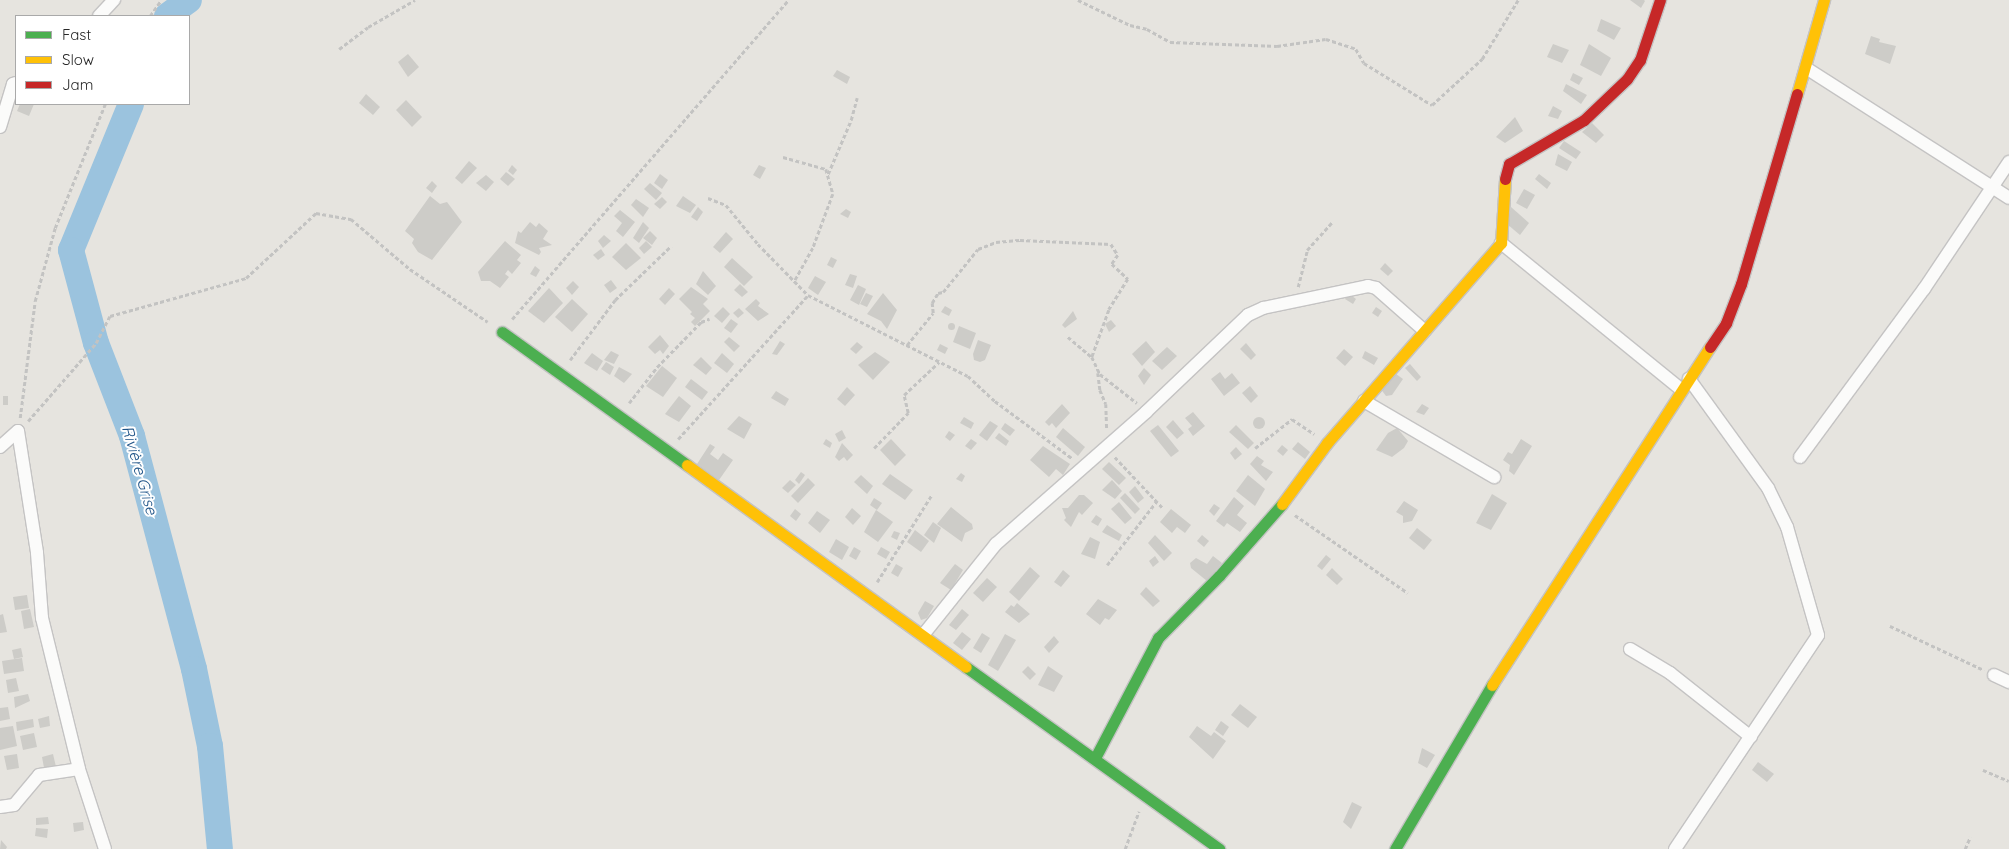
<!DOCTYPE html>
<meta charset="utf-8">
<style>
body{margin:0}
#map{position:relative;width:2009px;height:849px;overflow:hidden;background:#e6e4df;font-family:Quicksand,sans-serif}
div>[style]{position:absolute}
.river>*{height:26px;margin:-13px;padding:0 13px;transform-origin:13px;border-radius:13px;background:#9bc3de}
.building>*{inset:0;background:#cdccc8}
.round{border-radius:50%}
.path>*{height:2.5px;margin-top:-1.25px;transform-origin:0;background:repeating-linear-gradient(90deg,#c3c3c2 0 4px,transparent 0 6.5px)}
.roads{filter:drop-shadow(1px 0 #c4c3c3) drop-shadow(-1px 0 #c4c3c3) drop-shadow(0 1px #c4c3c3) drop-shadow(0 -1px #c4c3c3)}
.street>*{height:12px;margin:-6px;padding:0 6px;transform-origin:6px;border-radius:6px;background:#fbfbfa}
.fast>*{height:11px;margin:-5.5px;padding:0 5.5px;transform-origin:5.5px;border-radius:5.5px;background:#4caf50}
.slow>*{height:11px;margin:-5.5px;padding:0 5.5px;transform-origin:5.5px;border-radius:5.5px;background:#ffc107}
.jam>*{height:11px;margin:-5.5px;padding:0 5.5px;transform-origin:5.5px;border-radius:5.5px;background:#c62828}
span{translate:-50% -50%;white-space:nowrap;text-align:center;line-height:1.15;-webkit-text-stroke:4px #fff;paint-order:stroke}
.water-label{font-size:16px;color:#1e5387;font-style:italic}
.legend{position:absolute;left:15px;top:15px;width:175px;height:90px;box-sizing:border-box;background:#fff;border:1px solid #a9a9a9;margin:0;padding:6px 9px;list-style:none;font-size:15px;color:#282828}
.legend li{display:flex;align-items:center;gap:10px;height:25px}
.legend b{width:25px;border:1px solid #a9a9a9}
</style>
<div id="map">
<div class="river">
<div style="left:167px;top:16px;width:27px;rotate:-36deg"></div>
<div style="left:131px;top:104px;width:158px;rotate:112.3deg"></div>
<div style="left:71px;top:250px;width:96px;rotate:75deg"></div>
<div style="left:96px;top:343px;width:100px;rotate:68.8deg"></div>
<div style="left:132px;top:436px;width:241px;rotate:75.1deg"></div>
<div style="left:194px;top:669px;width:79px;rotate:78.3deg"></div>
<div style="left:210px;top:746px;width:103px;rotate:84.5deg"></div>
</div>
<div class="building">
<div style="clip-path:polygon(1630px 0,1644px 0,1645px 1px,1641px 8px)"></div>
<div style="clip-path:polygon(1601px 19px,1621px 28px,1614px 40px,1597px 31px)"></div>
<div style="clip-path:polygon(1871px 36px,1880px 39px,1879px 42px,1896px 46px,1890px 64px,1865px 54px)"></div>
<div style="clip-path:polygon(1553px 44px,1569px 50px,1562px 63px,1547px 57px)"></div>
<div style="clip-path:polygon(1589px 44px,1611px 58px,1601px 76px,1580px 65px)"></div>
<div style="clip-path:polygon(408px 54px,419px 67px,408px 77px,398px 62px)"></div>
<div style="clip-path:polygon(837px 70px,850px 77px,847px 84px,833px 76px)"></div>
<div style="clip-path:polygon(1573px 73px,1583px 78px,1579px 85px,1570px 80px)"></div>
<div style="clip-path:polygon(1566px 84px,1587px 95px,1581px 104px,1563px 91px)"></div>
<div style="clip-path:polygon(366px 94px,380px 107px,373px 115px,359px 103px)"></div>
<div style="clip-path:polygon(406px 100px,422px 117px,412px 127px,396px 110px)"></div>
<div style="clip-path:polygon(20px 104px,34px 104px,29px 116px,17px 111px)"></div>
<div style="clip-path:polygon(1553px 106px,1562px 111px,1558px 119px,1548px 116px)"></div>
<div style="clip-path:polygon(1515px 117px,1523px 131px,1505px 143px,1496px 137px)"></div>
<div style="clip-path:polygon(1592px 123px,1604px 135px,1596px 143px,1582px 132px)"></div>
<div style="clip-path:polygon(1564px 141px,1581px 152px,1576px 159px,1559px 148px)"></div>
<div style="clip-path:polygon(1558px 154px,1572px 162px,1567px 171px,1555px 165px)"></div>
<div style="clip-path:polygon(469px 161px,477px 168px,462px 184px,455px 178px)"></div>
<div style="clip-path:polygon(512px 165px,517px 170px,513px 175px,508px 171px)"></div>
<div style="clip-path:polygon(759px 165px,766px 168px,760px 179px,753px 175px)"></div>
<div style="clip-path:polygon(506px 172px,515px 179px,508px 186px,500px 179px)"></div>
<div style="clip-path:polygon(660px 174px,668px 180px,662px 189px,654px 183px)"></div>
<div style="clip-path:polygon(1539px 174px,1551px 183px,1547px 189px,1535px 179px)"></div>
<div style="clip-path:polygon(486px 175px,494px 182px,486px 191px,476px 183px)"></div>
<div style="clip-path:polygon(432px 181px,437px 186px,432px 193px,426px 188px)"></div>
<div style="clip-path:polygon(650px 183px,662px 193px,656px 200px,644px 189px)"></div>
<div style="clip-path:polygon(1524px 189px,1535px 195px,1527px 209px,1516px 203px)"></div>
<div style="clip-path:polygon(430px 196px,440px 204px,447px 202px,462px 222px,432px 260px,418px 252px,412px 243px,414px 239px,405px 231px)"></div>
<div style="clip-path:polygon(683px 196px,696px 205px,690px 213px,676px 206px)"></div>
<div style="clip-path:polygon(662px 197px,667px 202px,660px 209px,654px 204px)"></div>
<div style="clip-path:polygon(636px 199px,649px 208px,643px 217px,631px 205px)"></div>
<div style="clip-path:polygon(698px 207px,703px 212px,697px 221px,691px 217px)"></div>
<div style="clip-path:polygon(1511px 207px,1529px 223px,1520px 235px,1507px 224px)"></div>
<div style="clip-path:polygon(846px 209px,851px 212px,848px 218px,840px 214px)"></div>
<div style="clip-path:polygon(620px 210px,635px 222px,623px 237px,616px 231px,622px 223px,614px 216px)"></div>
<div style="clip-path:polygon(530px 222px,536px 227px,539px 223px,548px 231px,543px 239px,552px 245px,539px 248px,541px 252px,539px 255px,515px 243px,518px 231px,521px 233px)"></div>
<div style="clip-path:polygon(643px 222px,649px 228px,639px 243px,633px 238px)"></div>
<div style="clip-path:polygon(650px 231px,657px 238px,652px 245px,643px 238px)"></div>
<div style="clip-path:polygon(726px 232px,733px 239px,720px 253px,713px 247px)"></div>
<div style="clip-path:polygon(604px 235px,611px 241px,603px 248px,598px 241px)"></div>
<div style="clip-path:polygon(505px 241px,521px 255px,517px 260px,521px 263px,512px 274px,508px 270px,505px 274px,509px 277px,500px 288px,490px 281px,481px 281px,478px 272px)"></div>
<div style="clip-path:polygon(646px 241px,652px 247px,644px 254px,639px 248px)"></div>
<div style="clip-path:polygon(626px 243px,641px 258px,626px 270px,612px 257px)"></div>
<div style="clip-path:polygon(601px 249px,605px 255px,598px 260px,593px 255px)"></div>
<div style="clip-path:polygon(831px 257px,837px 260px,833px 268px,827px 265px)"></div>
<div style="clip-path:polygon(732px 258px,753px 277px,744px 286px,724px 267px)"></div>
<div style="clip-path:polygon(1385px 263px,1393px 271px,1388px 276px,1380px 269px)"></div>
<div style="clip-path:polygon(535px 266px,540px 270px,536px 277px,530px 274px)"></div>
<div style="clip-path:polygon(703px 271px,716px 286px,708px 295px,696px 284px)"></div>
<div style="clip-path:polygon(850px 274px,857px 276px,853px 288px,845px 285px)"></div>
<div style="clip-path:polygon(815px 276px,826px 282px,818px 295px,808px 288px)"></div>
<div style="clip-path:polygon(611px 280px,617px 288px,610px 293px,604px 285px)"></div>
<div style="clip-path:polygon(573px 281px,579px 287px,572px 295px,566px 288px)"></div>
<div style="clip-path:polygon(740px 284px,748px 292px,742px 297px,734px 290px)"></div>
<div style="clip-path:polygon(858px 285px,866px 289px,859px 305px,850px 300px)"></div>
<div style="clip-path:polygon(691px 287px,708px 299px,703px 304px,710px 311px,695px 326px,691px 322px,695px 318px,690px 314px,692px 312px,679px 299px)"></div>
<div style="clip-path:polygon(549px 288px,563px 303px,544px 323px,528px 311px)"></div>
<div style="clip-path:polygon(669px 288px,675px 294px,665px 305px,659px 299px)"></div>
<div style="clip-path:polygon(866px 293px,873px 296px,867px 307px,860px 304px)"></div>
<div style="clip-path:polygon(883px 293px,897px 310px,887px 329px,881px 321px,867px 314px)"></div>
<div style="clip-path:polygon(1348px 293px,1356px 299px,1353px 304px,1345px 299px)"></div>
<div style="clip-path:polygon(572px 299px,588px 314px,572px 332px,555px 317px)"></div>
<div style="clip-path:polygon(756px 299px,760px 303px,758px 306px,769px 314px,758px 321px,745px 309px)"></div>
<div style="clip-path:polygon(945px 306px,952px 310px,949px 316px,941px 312px)"></div>
<div style="clip-path:polygon(723px 307px,730px 314px,722px 323px,714px 316px)"></div>
<div style="clip-path:polygon(1376px 307px,1382px 311px,1378px 317px,1372px 313px)"></div>
<div style="clip-path:polygon(739px 308px,744px 313px,738px 318px,733px 313px)"></div>
<div style="clip-path:polygon(1073px 311px,1077px 319px,1065px 328px,1062px 325px)"></div>
<div style="clip-path:polygon(731px 319px,738px 324px,731px 333px,724px 328px)"></div>
<div style="clip-path:polygon(1111px 320px,1116px 326px,1109px 332px,1105px 324px)"></div>
<div class="round" style="left:947.5px;top:322.5px;width:7px;height:7px"></div>
<div style="clip-path:polygon(959px 326px,976px 333px,970px 349px,953px 342px)"></div>
<div style="clip-path:polygon(660px 335px,669px 346px,663px 354px,660px 350px,655px 354px,648px 347px)"></div>
<div style="clip-path:polygon(729px 337px,740px 346px,734px 352px,724px 342px)"></div>
<div style="clip-path:polygon(978px 340px,991px 345px,985px 360px,980px 362px,974px 360px,973px 354px)"></div>
<div style="clip-path:polygon(780px 341px,785px 344px,777px 355px,772px 354px)"></div>
<div style="clip-path:polygon(1146px 341px,1155px 352px,1142px 366px,1132px 354px)"></div>
<div style="clip-path:polygon(857px 342px,863px 347px,856px 354px,850px 349px)"></div>
<div style="clip-path:polygon(1246px 343px,1256px 355px,1251px 360px,1240px 349px)"></div>
<div style="clip-path:polygon(940px 344px,948px 348px,945px 354px,937px 350px)"></div>
<div style="clip-path:polygon(1167px 347px,1177px 356px,1162px 370px,1152px 361px)"></div>
<div style="clip-path:polygon(1344px 349px,1353px 357px,1345px 366px,1336px 358px)"></div>
<div style="clip-path:polygon(611px 351px,619px 355px,614px 364px,604px 360px)"></div>
<div style="clip-path:polygon(1365px 351px,1378px 358px,1374px 365px,1362px 358px)"></div>
<div style="clip-path:polygon(875px 352px,890px 362px,873px 380px,858px 365px)"></div>
<div style="clip-path:polygon(592px 353px,603px 361px,597px 371px,584px 363px)"></div>
<div style="clip-path:polygon(722px 353px,734px 364px,727px 373px,714px 363px)"></div>
<div style="clip-path:polygon(701px 357px,712px 368px,706px 375px,693px 365px)"></div>
<div style="clip-path:polygon(606px 362px,614px 367px,610px 375px,601px 369px)"></div>
<div style="clip-path:polygon(1410px 364px,1421px 377px,1417px 381px,1405px 368px)"></div>
<div style="clip-path:polygon(662px 366px,677px 378px,663px 397px,646px 386px)"></div>
<div style="clip-path:polygon(619px 367px,632px 374px,624px 383px,614px 376px)"></div>
<div style="clip-path:polygon(1144px 368px,1151px 375px,1144px 385px,1138px 376px)"></div>
<div style="clip-path:polygon(1392px 371px,1403px 379px,1392px 395px,1386px 396px,1380px 388px)"></div>
<div style="clip-path:polygon(1220px 372px,1225px 379px,1232px 373px,1240px 383px,1224px 396px,1211px 379px)"></div>
<div style="clip-path:polygon(691px 379px,708px 392px,702px 400px,685px 387px)"></div>
<div style="clip-path:polygon(1250px 386px,1258px 396px,1251px 403px,1242px 393px)"></div>
<div style="clip-path:polygon(847px 387px,855px 395px,845px 406px,837px 399px)"></div>
<div style="clip-path:polygon(776px 391px,789px 399px,785px 406px,771px 398px)"></div>
<div style="clip-path:polygon(3px 396px,8px 396px,8px 405px,3px 405px)"></div>
<div style="clip-path:polygon(679px 396px,691px 406px,679px 422px,665px 414px)"></div>
<div style="clip-path:polygon(1062px 404px,1070px 413px,1056px 428px,1052px 423px,1049px 426px,1045px 422px)"></div>
<div style="clip-path:polygon(1422px 404px,1429px 408px,1424px 415px,1416px 412px)"></div>
<div style="clip-path:polygon(1193px 412px,1205px 426px,1193px 436px,1188px 429px,1192px 426px,1185px 418px)"></div>
<div style="clip-path:polygon(739px 416px,752px 424px,744px 439px,727px 429px)"></div>
<div class="round" style="left:1253px;top:417px;width:12px;height:12px"></div>
<div style="clip-path:polygon(964px 417px,974px 423px,971px 429px,960px 423px)"></div>
<div style="clip-path:polygon(1173px 420px,1184px 433px,1177px 439px,1166px 427px)"></div>
<div style="clip-path:polygon(990px 421px,998px 426px,987px 441px,979px 435px)"></div>
<div style="clip-path:polygon(1005px 423px,1015px 430px,1010px 436px,1001px 429px)"></div>
<div style="clip-path:polygon(1158px 425px,1179px 451px,1171px 457px,1150px 431px)"></div>
<div style="clip-path:polygon(1236px 425px,1254px 443px,1248px 449px,1229px 432px)"></div>
<div style="clip-path:polygon(1063px 428px,1085px 447px,1078px 456px,1056px 437px)"></div>
<div style="clip-path:polygon(1397px 428px,1408px 441px,1404px 448px,1392px 457px,1376px 450px,1388px 433px)"></div>
<div style="clip-path:polygon(842px 430px,846px 438px,839px 442px,835px 434px)"></div>
<div style="clip-path:polygon(949px 431px,955px 435px,950px 441px,945px 437px)"></div>
<div style="clip-path:polygon(999px 433px,1009px 441px,1006px 446px,995px 438px)"></div>
<div style="clip-path:polygon(826px 439px,832px 443px,830px 448px,823px 444px)"></div>
<div style="clip-path:polygon(891px 439px,906px 455px,895px 466px,880px 450px)"></div>
<div style="clip-path:polygon(971px 439px,977px 443px,971px 450px,965px 446px)"></div>
<div style="clip-path:polygon(1521px 439px,1532px 446px,1514px 475px,1509px 471px,1510px 465px,1503px 460px,1508px 452px,1512px 454px)"></div>
<div style="clip-path:polygon(1298px 442px,1310px 452px,1305px 459px,1292px 449px)"></div>
<div style="clip-path:polygon(842px 443px,853px 455px,847px 461px,844px 457px,839px 461px,835px 457px)"></div>
<div style="clip-path:polygon(710px 444px,715px 447px,710px 454px,718px 460px,723px 453px,733px 460px,719px 480px,697px 464px)"></div>
<div style="clip-path:polygon(1282px 445px,1288px 450px,1283px 456px,1277px 451px)"></div>
<div style="clip-path:polygon(1043px 446px,1070px 464px,1063px 475px,1056px 469px,1049px 477px,1030px 460px)"></div>
<div style="clip-path:polygon(1236px 447px,1242px 454px,1235px 460px,1230px 453px)"></div>
<div style="clip-path:polygon(1257px 456px,1264px 461px,1261px 465px,1273px 472px,1266px 481px,1250px 464px)"></div>
<div style="clip-path:polygon(1109px 462px,1126px 478px,1119px 485px,1102px 469px)"></div>
<div style="clip-path:polygon(801px 472px,805px 475px,799px 484px,795px 480px)"></div>
<div style="clip-path:polygon(961px 473px,965px 476px,962px 482px,956px 479px)"></div>
<div style="clip-path:polygon(890px 474px,913px 490px,905px 500px,882px 484px)"></div>
<div style="clip-path:polygon(861px 475px,873px 486px,867px 494px,854px 482px)"></div>
<div style="clip-path:polygon(1248px 475px,1265px 489px,1255px 506px,1236px 491px)"></div>
<div style="clip-path:polygon(808px 478px,815px 485px,798px 503px,791px 496px)"></div>
<div style="clip-path:polygon(790px 480px,796px 485px,788px 493px,782px 488px)"></div>
<div style="clip-path:polygon(1112px 480px,1122px 491px,1115px 499px,1102px 490px)"></div>
<div style="clip-path:polygon(1135px 486px,1144px 498px,1138px 503px,1129px 492px)"></div>
<div style="clip-path:polygon(1125px 493px,1140px 509px,1135px 514px,1120px 498px)"></div>
<div style="clip-path:polygon(1492px 494px,1507px 503px,1491px 530px,1476px 523px)"></div>
<div style="clip-path:polygon(1079px 495px,1084px 495px,1093px 503px,1082px 515px,1079px 512px,1071px 527px,1064px 520px,1066px 518px,1062px 508px,1068px 508px)"></div>
<div style="clip-path:polygon(1234px 497px,1244px 506px,1237px 515px,1247px 523px,1240px 532px,1227px 523px,1224px 527px,1216px 521px)"></div>
<div style="clip-path:polygon(874px 498px,882px 503px,877px 510px,870px 505px)"></div>
<div style="clip-path:polygon(1404px 501px,1418px 510px,1412px 521px,1403px 523px,1403px 516px,1396px 512px)"></div>
<div style="clip-path:polygon(1119px 502px,1132px 518px,1125px 524px,1111px 509px)"></div>
<div style="clip-path:polygon(1214px 504px,1220px 508px,1214px 516px,1209px 511px)"></div>
<div style="clip-path:polygon(951px 507px,972px 524px,973px 529px,965px 533px,962px 542px,937px 524px)"></div>
<div style="clip-path:polygon(852px 508px,861px 516px,853px 525px,845px 517px)"></div>
<div style="clip-path:polygon(795px 509px,801px 514px,796px 521px,790px 516px)"></div>
<div style="clip-path:polygon(1171px 509px,1191px 525px,1185px 533px,1177px 527px,1172px 533px,1160px 522px)"></div>
<div style="clip-path:polygon(876px 510px,893px 522px,878px 542px,864px 532px)"></div>
<div style="clip-path:polygon(817px 511px,830px 520px,820px 533px,808px 523px)"></div>
<div style="clip-path:polygon(1096px 515px,1102px 519px,1098px 526px,1091px 522px)"></div>
<div style="clip-path:polygon(933px 522px,941px 528px,934px 543px,924px 535px)"></div>
<div style="clip-path:polygon(1107px 525px,1122px 535px,1119px 541px,1102px 532px)"></div>
<div style="clip-path:polygon(1417px 528px,1432px 540px,1424px 550px,1409px 538px)"></div>
<div style="clip-path:polygon(915px 530px,929px 541px,921px 552px,907px 542px)"></div>
<div style="clip-path:polygon(894px 531px,900px 533px,897px 540px,891px 537px)"></div>
<div style="clip-path:polygon(1155px 535px,1172px 553px,1164px 561px,1148px 543px)"></div>
<div style="clip-path:polygon(1202px 535px,1209px 541px,1204px 547px,1197px 541px)"></div>
<div style="clip-path:polygon(1090px 537px,1100px 542px,1095px 559px,1081px 554px)"></div>
<div style="clip-path:polygon(836px 539px,849px 547px,842px 560px,829px 552px)"></div>
<div style="clip-path:polygon(854px 547px,861px 551px,856px 560px,849px 556px)"></div>
<div style="clip-path:polygon(881px 547px,890px 552px,886px 559px,877px 554px)"></div>
<div style="clip-path:polygon(1326px 555px,1331px 559px,1322px 570px,1317px 566px)"></div>
<div style="clip-path:polygon(1155px 556px,1159px 562px,1153px 567px,1149px 561px)"></div>
<div style="clip-path:polygon(1213px 556px,1222px 563px,1207px 581px,1191px 568px,1190px 563px,1196px 558px,1207px 564px)"></div>
<div style="clip-path:polygon(896px 564px,903px 568px,898px 577px,891px 573px)"></div>
<div style="clip-path:polygon(955px 564px,963px 570px,951px 590px,940px 583px)"></div>
<div style="clip-path:polygon(1030px 567px,1040px 576px,1019px 601px,1009px 592px)"></div>
<div style="clip-path:polygon(1332px 568px,1343px 579px,1337px 585px,1326px 575px)"></div>
<div style="clip-path:polygon(1063px 570px,1070px 576px,1061px 587px,1054px 582px)"></div>
<div style="clip-path:polygon(987px 578px,997px 587px,983px 602px,973px 593px)"></div>
<div style="clip-path:polygon(1146px 587px,1160px 601px,1153px 607px,1140px 594px)"></div>
<div style="clip-path:polygon(27px 595px,29px 608px,15px 610px,13px 597px)"></div>
<div style="clip-path:polygon(1098px 599px,1117px 610px,1109px 620px,1105px 618px,1100px 625px,1086px 614px)"></div>
<div style="clip-path:polygon(925px 601px,934px 606px,927px 618px,921px 620px,918px 613px)"></div>
<div style="clip-path:polygon(1017px 603px,1030px 614px,1019px 623px,1005px 612px,1011px 605px,1014px 607px)"></div>
<div style="clip-path:polygon(30px 609px,34px 627px,24px 629px,21px 611px)"></div>
<div style="clip-path:polygon(962px 609px,969px 615px,956px 630px,949px 625px)"></div>
<div style="clip-path:polygon(3px 614px,7px 632px,0 633px,0 615px)"></div>
<div style="clip-path:polygon(962px 632px,971px 639px,962px 650px,953px 643px)"></div>
<div style="clip-path:polygon(982px 633px,990px 638px,981px 653px,973px 648px)"></div>
<div style="clip-path:polygon(1005px 634px,1016px 640px,998px 671px,988px 665px)"></div>
<div style="clip-path:polygon(1054px 636px,1059px 642px,1049px 653px,1044px 647px)"></div>
<div style="clip-path:polygon(21px 648px,23px 657px,14px 659px,12px 650px)"></div>
<div style="clip-path:polygon(22px 658px,24px 671px,4px 674px,2px 661px)"></div>
<div style="clip-path:polygon(1028px 666px,1036px 674px,1030px 680px,1022px 672px)"></div>
<div style="clip-path:polygon(1048px 666px,1063px 676px,1054px 692px,1038px 685px)"></div>
<div style="clip-path:polygon(16px 678px,19px 691px,8px 693px,6px 680px)"></div>
<div style="clip-path:polygon(28px 694px,30px 701px,15px 708px,14px 697px)"></div>
<div style="clip-path:polygon(1240px 704px,1257px 717px,1248px 728px,1231px 715px)"></div>
<div style="clip-path:polygon(8px 707px,10px 719px,0 721px,0 708px)"></div>
<div style="clip-path:polygon(49px 716px,50px 726px,40px 728px,38px 719px)"></div>
<div style="clip-path:polygon(33px 719px,34px 727px,17px 731px,16px 722px)"></div>
<div style="clip-path:polygon(1221px 721px,1229px 727px,1223px 736px,1215px 730px)"></div>
<div style="clip-path:polygon(13px 726px,17px 746px,0 750px,0 728px)"></div>
<div style="clip-path:polygon(1197px 726px,1211px 736px,1214px 732px,1226px 741px,1213px 759px,1189px 737px)"></div>
<div style="clip-path:polygon(34px 733px,37px 747px,23px 750px,20px 736px)"></div>
<div style="clip-path:polygon(1422px 748px,1435px 755px,1427px 768px,1418px 763px)"></div>
<div style="clip-path:polygon(17px 754px,19px 768px,7px 770px,4px 756px)"></div>
<div style="clip-path:polygon(53px 754px,57px 771px,45px 773px,42px 757px)"></div>
<div style="clip-path:polygon(1758px 762px,1774px 774px,1767px 782px,1752px 770px)"></div>
<div style="clip-path:polygon(1352px 802px,1362px 807px,1351px 829px,1343px 822px)"></div>
<div style="clip-path:polygon(48px 817px,49px 824px,36px 825px,36px 818px)"></div>
<div style="clip-path:polygon(83px 822px,84px 830px,74px 832px,73px 823px)"></div>
<div style="clip-path:polygon(36px 828px,48px 829px,47px 838px,35px 836px)"></div>
<div style="clip-path:polygon(1px 840px,7px 847px,6px 849px,0 849px)"></div>
</div>
<div class="path">
<div style="left:1078px;top:0;width:58px;rotate:25.7deg"></div>
<div style="left:1130px;top:25px;width:17px;rotate:13deg"></div>
<div style="left:1147px;top:29px;width:26px;rotate:29deg"></div>
<div style="left:1170px;top:42px;width:107px;rotate:2.1deg"></div>
<div style="left:1277px;top:46px;width:49px;rotate:-8.1deg"></div>
<div style="left:1326px;top:39px;width:32px;rotate:18deg"></div>
<div style="left:1356px;top:49px;width:16px;rotate:60deg"></div>
<div style="left:1364px;top:63px;width:80px;rotate:31.7deg"></div>
<div style="left:1432px;top:105px;width:68px;rotate:-42.6deg"></div>
<div style="left:1482px;top:59px;width:69px;rotate:-58.6deg"></div>
<div style="left:150px;top:16px;width:19px;rotate:-55deg"></div>
<div style="left:339px;top:49px;width:36px;rotate:-37deg"></div>
<div style="left:368px;top:27px;width:54px;rotate:-29.9deg"></div>
<div style="left:783px;top:157px;width:45px;rotate:15.6deg"></div>
<div style="left:826px;top:169px;width:26px;rotate:74deg"></div>
<div style="left:833px;top:194px;width:58px;rotate:110.3deg"></div>
<div style="left:813px;top:248px;width:38px;rotate:119deg"></div>
<div style="left:828px;top:174px;width:59px;rotate:-66.9deg"></div>
<div style="left:851px;top:120px;width:23px;rotate:-75deg"></div>
<div style="left:708px;top:198px;width:19px;rotate:21deg"></div>
<div style="left:726px;top:205px;width:50px;rotate:50.6deg"></div>
<div style="left:758px;top:244px;width:71px;rotate:45.6deg"></div>
<div style="left:808px;top:295px;width:179px;rotate:26.9deg"></div>
<div style="left:968px;top:376px;width:37px;rotate:43deg"></div>
<div style="left:995px;top:401px;width:97px;rotate:36.6deg"></div>
<div style="left:1298px;top:287px;width:38px;rotate:-76deg"></div>
<div style="left:1307px;top:250px;width:38px;rotate:-48deg"></div>
<div style="left:512px;top:319px;width:422px;rotate:-49.1deg"></div>
<div style="left:1068px;top:337px;width:31px;rotate:40deg"></div>
<div style="left:907px;top:345px;width:41px;rotate:-50.9deg"></div>
<div style="left:933px;top:313px;width:10px;rotate:-96deg"></div>
<div style="left:932px;top:303px;width:12px;rotate:-59deg"></div>
<div style="left:938px;top:293px;width:5px;rotate:-11deg"></div>
<div style="left:943px;top:292px;width:55px;rotate:-50.9deg"></div>
<div style="left:978px;top:249px;width:19px;rotate:-21deg"></div>
<div style="left:996px;top:242px;width:24px;rotate:-5deg"></div>
<div style="left:1020px;top:240px;width:91px;rotate:2.5deg"></div>
<div style="left:1111px;top:244px;width:13px;rotate:58deg"></div>
<div style="left:1118px;top:255px;width:11px;rotate:124deg"></div>
<div style="left:1112px;top:264px;width:22px;rotate:43deg"></div>
<div style="left:1128px;top:279px;width:36px;rotate:122deg"></div>
<div style="left:1109px;top:310px;width:50px;rotate:109.9deg"></div>
<div style="left:1092px;top:357px;width:19px;rotate:65deg"></div>
<div style="left:1100px;top:374px;width:47px;rotate:38.1deg"></div>
<div style="left:570px;top:360px;width:75px;rotate:-53.1deg"></div>
<div style="left:615px;top:300px;width:78px;rotate:-44deg"></div>
<div style="left:1098px;top:373px;width:17px;rotate:83deg"></div>
<div style="left:1100px;top:390px;width:15px;rotate:67deg"></div>
<div style="left:1106px;top:404px;width:24px;rotate:88deg"></div>
<div style="left:629px;top:403px;width:46px;rotate:-52.1deg"></div>
<div style="left:657px;top:367px;width:63px;rotate:-45.6deg"></div>
<div style="left:701px;top:322px;width:9px;rotate:-21deg"></div>
<div style="left:20px;top:418px;width:118px;rotate:-82.7deg"></div>
<div style="left:35px;top:301px;width:76px;rotate:-74.7deg"></div>
<div style="left:55px;top:228px;width:134px;rotate:-68deg"></div>
<div style="left:28px;top:421px;width:103px;rotate:-48.9deg"></div>
<div style="left:96px;top:343px;width:30px;rotate:-63deg"></div>
<div style="left:110px;top:316px;width:141px;rotate:-15.6deg"></div>
<div style="left:246px;top:278px;width:96px;rotate:-42.9deg"></div>
<div style="left:316px;top:213px;width:36px;rotate:10deg"></div>
<div style="left:351px;top:219px;width:77px;rotate:40.3deg"></div>
<div style="left:410px;top:269px;width:94px;rotate:34.2deg"></div>
<div style="left:678px;top:439px;width:194px;rotate:-47.9deg"></div>
<div style="left:874px;top:448px;width:49px;rotate:-45.8deg"></div>
<div style="left:908px;top:413px;width:18px;rotate:-103deg"></div>
<div style="left:904px;top:395px;width:48px;rotate:-43.3deg"></div>
<div style="left:1255px;top:448px;width:47px;rotate:-38.1deg"></div>
<div style="left:1292px;top:419px;width:27px;rotate:34deg"></div>
<div style="left:1115px;top:457px;width:69px;rotate:46.8deg"></div>
<div style="left:1295px;top:515px;width:137px;rotate:34.6deg"></div>
<div style="left:1107px;top:565px;width:80px;rotate:-52.1deg"></div>
<div style="left:877px;top:582px;width:102px;rotate:-57.9deg"></div>
<div style="left:1890px;top:626px;width:104px;rotate:25.1deg"></div>
<div style="left:1983px;top:770px;width:28px;rotate:23deg"></div>
<div style="left:1125px;top:849px;width:40px;rotate:-69.8deg"></div>
<div style="left:1965px;top:849px;width:13px;rotate:-67deg"></div>
</div>
<div class="roads">
<div class="street">
<div style="left:99px;top:16px;width:22px;rotate:-47deg"></div>
<div style="left:1806px;top:68px;width:241px;rotate:32.6deg"></div>
<div style="left:0;top:127px;width:45px;rotate:-73.2deg"></div>
<div style="left:13px;top:84px;width:3px;rotate:-18deg"></div>
<div style="left:1501px;top:243px;width:233px;rotate:39.1deg"></div>
<div style="left:1364px;top:401px;width:151px;rotate:30.3deg"></div>
<div style="left:18px;top:431px;width:123px;rotate:81.1deg"></div>
<div style="left:37px;top:553px;width:65px;rotate:85.6deg"></div>
<div style="left:42px;top:618px;width:155px;rotate:76.2deg"></div>
<div style="left:79px;top:769px;width:84px;rotate:72deg"></div>
<div style="left:0;top:447px;width:24px;rotate:-42deg"></div>
<div style="left:1800px;top:457px;width:209px;rotate:-53.6deg"></div>
<div style="left:1924px;top:289px;width:153px;rotate:-56.2deg"></div>
<div style="left:923px;top:635px;width:117px;rotate:-51.3deg"></div>
<div style="left:996px;top:544px;width:200px;rotate:-41.3deg"></div>
<div style="left:1146px;top:412px;width:141px;rotate:-43.6deg"></div>
<div style="left:1248px;top:315px;width:17px;rotate:-25deg"></div>
<div style="left:1263px;top:308px;width:107px;rotate:-11.8deg"></div>
<div style="left:1368px;top:286px;width:8px;rotate:14deg"></div>
<div style="left:1376px;top:288px;width:65px;rotate:41.3deg"></div>
<div style="left:1630px;top:649px;width:47px;rotate:31deg"></div>
<div style="left:1670px;top:673px;width:103px;rotate:38.3deg"></div>
<div style="left:1994px;top:675px;width:17px;rotate:25deg"></div>
<div style="left:0;top:807px;width:14px;rotate:-8deg"></div>
<div style="left:14px;top:805px;width:39px;rotate:-50deg"></div>
<div style="left:39px;top:775px;width:40px;rotate:-8.5deg"></div>
<div style="left:1675px;top:849px;width:257px;rotate:-56.2deg"></div>
<div style="left:1818px;top:635px;width:112px;rotate:-106deg"></div>
<div style="left:1787px;top:527px;width:43px;rotate:-116deg"></div>
<div style="left:1768px;top:488px;width:135px;rotate:-125.9deg"></div>
</div>
<div class="fast">
<div style="left:502px;top:332px;width:228px;rotate:35.7deg"></div>
<div style="left:966px;top:667px;width:312px;rotate:35.7deg"></div>
<div style="left:1095px;top:758px;width:136px;rotate:-62.3deg"></div>
<div style="left:1158px;top:638px;width:87px;rotate:-45.5deg"></div>
<div style="left:1219px;top:576px;width:96px;rotate:-48.8deg"></div>
<div style="left:1395px;top:849px;width:191px;rotate:-59.4deg"></div>
</div>
<div class="slow">
<div style="left:1797px;top:94px;width:98px;rotate:-74deg"></div>
<div style="left:687px;top:465px;width:344px;rotate:35.9deg"></div>
<div style="left:1282px;top:504px;width:76px;rotate:-53.6deg"></div>
<div style="left:1327px;top:443px;width:265px;rotate:-49deg"></div>
<div style="left:1501px;top:243px;width:64px;rotate:-86.4deg"></div>
<div style="left:1492px;top:685px;width:402px;rotate:-57.2deg"></div>
</div>
<div class="jam">
<div style="left:1505px;top:179px;width:16px;rotate:-75deg"></div>
<div style="left:1509px;top:164px;width:87px;rotate:-30.4deg"></div>
<div style="left:1584px;top:120px;width:59px;rotate:-43.6deg"></div>
<div style="left:1627px;top:79px;width:23px;rotate:-56deg"></div>
<div style="left:1640px;top:60px;width:63px;rotate:-71.6deg"></div>
<div style="left:1710px;top:347px;width:29px;rotate:-56deg"></div>
<div style="left:1726px;top:323px;width:42px;rotate:-69deg"></div>
<div style="left:1741px;top:284px;width:198px;rotate:-73.6deg"></div>
</div>
</div>
<div class="water-label">
<span style="left:140px;top:470px;rotate:74deg">Rivière Grise</span>
</div>
<ul class="legend">
<li><b style="height:6px;background:#4caf50"></b>Fast</li>
<li><b style="height:6px;background:#ffc107"></b>Slow</li>
<li><b style="height:6px;background:#c62828"></b>Jam</li>
</ul>
</div>
